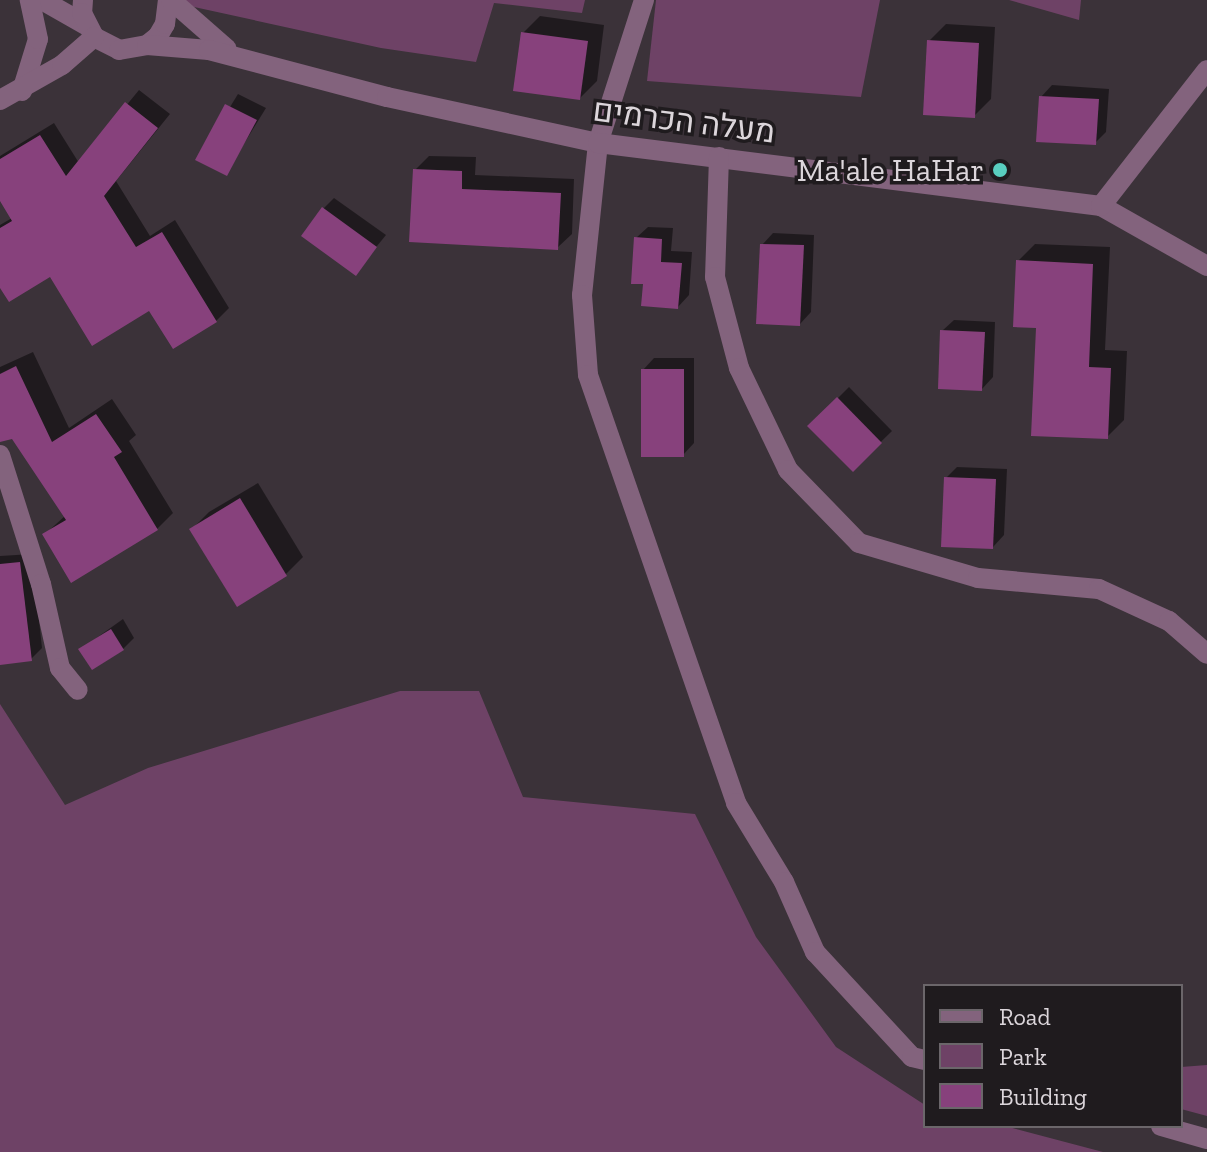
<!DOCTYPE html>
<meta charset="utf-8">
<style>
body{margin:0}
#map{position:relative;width:1207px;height:1152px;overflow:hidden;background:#3b3239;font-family:"Zilla Slab",Heebo,serif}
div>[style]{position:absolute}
.green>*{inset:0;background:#6e4266}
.shadow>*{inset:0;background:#0007}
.building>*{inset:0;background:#87417c}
.minor>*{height:20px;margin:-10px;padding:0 10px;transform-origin:10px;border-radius:10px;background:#83637d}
.dots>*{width:22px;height:22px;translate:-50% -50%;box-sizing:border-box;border:4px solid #1f1b1e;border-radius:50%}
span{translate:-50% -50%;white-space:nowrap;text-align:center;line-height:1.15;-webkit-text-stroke:7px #1f1b1e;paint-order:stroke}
.street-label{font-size:32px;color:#dcd6db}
.poi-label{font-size:32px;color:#dcd6db}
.right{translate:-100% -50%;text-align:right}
.legend{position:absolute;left:923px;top:984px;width:260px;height:144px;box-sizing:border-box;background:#1f1b1e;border:2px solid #6b666a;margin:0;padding:10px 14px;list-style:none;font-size:24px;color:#dcd6db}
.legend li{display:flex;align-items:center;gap:16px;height:40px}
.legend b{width:40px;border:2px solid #6b666a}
</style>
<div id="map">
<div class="green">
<div style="clip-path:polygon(162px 0,585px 0,582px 13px,494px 3px,476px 62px,381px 48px)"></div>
<div style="clip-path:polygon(656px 0,880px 0,861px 97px,647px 81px)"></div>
<div style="clip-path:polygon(1009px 0,1081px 0,1079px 20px)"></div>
<div style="clip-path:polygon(400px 691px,479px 691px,523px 797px,695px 814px,756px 937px,836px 1047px,925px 1105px,925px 1126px,1005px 1126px,1103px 1152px,0 1152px,0 704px,65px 805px,148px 768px)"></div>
<div style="clip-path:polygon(1207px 1065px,1207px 1116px,1181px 1109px,1181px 1067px)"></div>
</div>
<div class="shadow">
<div style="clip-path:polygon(540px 16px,604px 25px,597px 81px,580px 98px,523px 33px)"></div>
<div style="clip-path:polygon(946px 24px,995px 27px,991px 99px,974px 116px,929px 41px)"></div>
<div style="clip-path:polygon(1052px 85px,1109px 89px,1106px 132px,1095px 143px,1041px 97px)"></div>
<div style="clip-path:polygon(139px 90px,170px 114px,116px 181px,150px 236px,175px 220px,229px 308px,216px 321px,150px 308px,51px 274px,0 284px,0 225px,12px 218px,0 198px,0 156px,54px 123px,79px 163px)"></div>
<div style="clip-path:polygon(238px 94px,266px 108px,226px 173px,198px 159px)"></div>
<div style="clip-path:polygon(429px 156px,476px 157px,475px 175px,574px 179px,572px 234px,557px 248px,415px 170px)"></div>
<div style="clip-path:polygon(334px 198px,386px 235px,355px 273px,323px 209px)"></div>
<div style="clip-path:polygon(648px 227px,673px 228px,671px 251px,692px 252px,689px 295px,678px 307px,645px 282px,636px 238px)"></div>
<div style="clip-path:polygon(773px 233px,814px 235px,811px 312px,800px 324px,762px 245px)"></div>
<div style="clip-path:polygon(1035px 244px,1110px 247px,1105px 350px,1127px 351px,1124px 420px,1107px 437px,1038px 326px,1018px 261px)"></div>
<div style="clip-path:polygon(954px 320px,995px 322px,993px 377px,982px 389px,942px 331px)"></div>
<div style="clip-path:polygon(33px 352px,69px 428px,112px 399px,136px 435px,129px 441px,173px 513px,157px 529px,72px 580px,44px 535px,66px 515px,13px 437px,0 426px,0 367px)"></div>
<div style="clip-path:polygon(654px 358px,694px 358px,694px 443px,683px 455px,643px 370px)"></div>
<div style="clip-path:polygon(849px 387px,892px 431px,853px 469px,810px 426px)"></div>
<div style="clip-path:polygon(957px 467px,1007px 469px,1004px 535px,993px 547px,946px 478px)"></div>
<div style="clip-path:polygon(258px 483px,303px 557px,286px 574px,237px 604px,192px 529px,209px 512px)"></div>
<div style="clip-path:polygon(32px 554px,42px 648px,31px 659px,0 663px,0 556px)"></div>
<div style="clip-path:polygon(123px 619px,134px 638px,123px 649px,81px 649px)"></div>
</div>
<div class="building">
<div style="clip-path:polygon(521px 32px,588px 41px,580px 100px,513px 91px)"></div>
<div style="clip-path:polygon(927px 40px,979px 43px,975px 118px,923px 115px)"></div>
<div style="clip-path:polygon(1039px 96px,1099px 99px,1096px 145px,1036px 142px)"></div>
<div style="clip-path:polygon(125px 102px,158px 128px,104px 196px,136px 247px,162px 232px,217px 322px,173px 349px,149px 311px,92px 346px,50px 277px,9px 302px,0 288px,0 228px,12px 221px,0 201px,0 159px,40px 135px,66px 176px)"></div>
<div style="clip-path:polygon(225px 104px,257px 120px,227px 176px,195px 160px)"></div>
<div style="clip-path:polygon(413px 169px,462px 171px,462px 189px,561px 193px,558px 250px,409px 242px)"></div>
<div style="clip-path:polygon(322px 207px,377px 247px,356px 276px,301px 236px)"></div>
<div style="clip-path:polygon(634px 237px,662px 239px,661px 262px,682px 263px,678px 309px,641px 306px,643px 284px,631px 284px)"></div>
<div style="clip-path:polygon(760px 244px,804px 245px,800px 326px,756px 324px)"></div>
<div style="clip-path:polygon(1016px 260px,1093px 264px,1089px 367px,1111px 368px,1108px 439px,1031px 436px,1036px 328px,1013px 327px)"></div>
<div style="clip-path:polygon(940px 330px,985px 332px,982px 391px,938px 389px)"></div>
<div style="clip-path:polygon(16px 366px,52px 442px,96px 414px,122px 452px,114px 457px,158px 530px,71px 583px,42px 534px,66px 520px,12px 439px,0 442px,0 374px)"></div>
<div style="clip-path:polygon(641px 369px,684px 369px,684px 457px,641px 457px)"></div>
<div style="clip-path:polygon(837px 397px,882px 443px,853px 472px,807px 426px)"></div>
<div style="clip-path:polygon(944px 477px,996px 479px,993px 549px,941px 547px)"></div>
<div style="clip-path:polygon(240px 498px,287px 576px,237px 607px,189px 529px)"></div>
<div style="clip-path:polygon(20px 562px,32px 661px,0 665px,0 564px)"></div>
<div style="clip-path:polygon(111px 629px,124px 650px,92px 670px,78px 649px)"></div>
</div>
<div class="minor">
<div style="left:42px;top:0;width:51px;rotate:29.6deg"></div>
<div style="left:83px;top:0;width:13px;rotate:94deg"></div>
<div style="left:82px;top:13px;width:27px;rotate:63deg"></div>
<div style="left:94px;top:37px;width:28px;rotate:27deg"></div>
<div style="left:119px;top:50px;width:28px;rotate:-10deg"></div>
<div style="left:147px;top:45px;width:14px;rotate:-39deg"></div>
<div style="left:158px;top:36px;width:14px;rotate:-60deg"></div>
<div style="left:165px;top:24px;width:24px;rotate:-83deg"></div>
<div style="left:171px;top:0;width:74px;rotate:41.2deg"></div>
<div style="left:644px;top:0;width:150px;rotate:107.8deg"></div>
<div style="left:598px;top:143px;width:153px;rotate:96deg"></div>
<div style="left:582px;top:295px;width:80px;rotate:85.7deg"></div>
<div style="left:588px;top:375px;width:453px;rotate:70.9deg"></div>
<div style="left:736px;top:803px;width:92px;rotate:58.7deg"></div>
<div style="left:784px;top:882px;width:77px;rotate:66.1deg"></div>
<div style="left:815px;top:952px;width:143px;rotate:47.3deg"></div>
<div style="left:912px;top:1057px;width:13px;rotate:13deg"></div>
<div style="left:147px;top:45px;width:62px;rotate:4.6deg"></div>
<div style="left:209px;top:50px;width:184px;rotate:14.8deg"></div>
<div style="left:387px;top:97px;width:216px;rotate:12.3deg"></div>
<div style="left:598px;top:143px;width:507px;rotate:7.14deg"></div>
<div style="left:1101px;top:206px;width:122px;rotate:29.5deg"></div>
<div style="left:22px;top:91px;width:54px;rotate:-72.9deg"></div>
<div style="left:38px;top:39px;width:40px;rotate:-102deg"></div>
<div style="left:0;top:100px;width:71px;rotate:-29.4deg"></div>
<div style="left:62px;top:65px;width:43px;rotate:-41.2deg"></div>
<div style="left:719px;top:157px;width:120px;rotate:91.9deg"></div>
<div style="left:715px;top:277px;width:94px;rotate:75.2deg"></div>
<div style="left:739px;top:368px;width:113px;rotate:64.3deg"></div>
<div style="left:788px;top:470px;width:102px;rotate:45.8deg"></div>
<div style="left:859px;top:543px;width:124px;rotate:16.4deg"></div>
<div style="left:978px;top:578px;width:121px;rotate:5.2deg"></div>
<div style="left:1099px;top:589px;width:77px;rotate:24.6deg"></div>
<div style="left:1169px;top:621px;width:50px;rotate:41deg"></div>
<div style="left:1101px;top:206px;width:172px;rotate:-52.1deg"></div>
<div style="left:0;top:455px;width:135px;rotate:72.4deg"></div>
<div style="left:41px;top:584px;width:86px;rotate:77.3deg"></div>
<div style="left:60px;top:668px;width:28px;rotate:51deg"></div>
<div style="left:1161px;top:1126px;width:48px;rotate:15.8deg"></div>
</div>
<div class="dots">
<div style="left:1000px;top:170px;background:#59cebf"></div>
</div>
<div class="street-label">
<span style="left:684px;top:121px;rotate:7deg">מעלה הכרמים</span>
</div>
<div class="poi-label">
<span class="right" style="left:984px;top:170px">Ma'ale HaHar</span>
</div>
<ul class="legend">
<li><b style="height:10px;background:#83637d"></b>Road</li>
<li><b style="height:22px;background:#6e4266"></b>Park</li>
<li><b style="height:22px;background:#87417c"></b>Building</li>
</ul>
</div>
